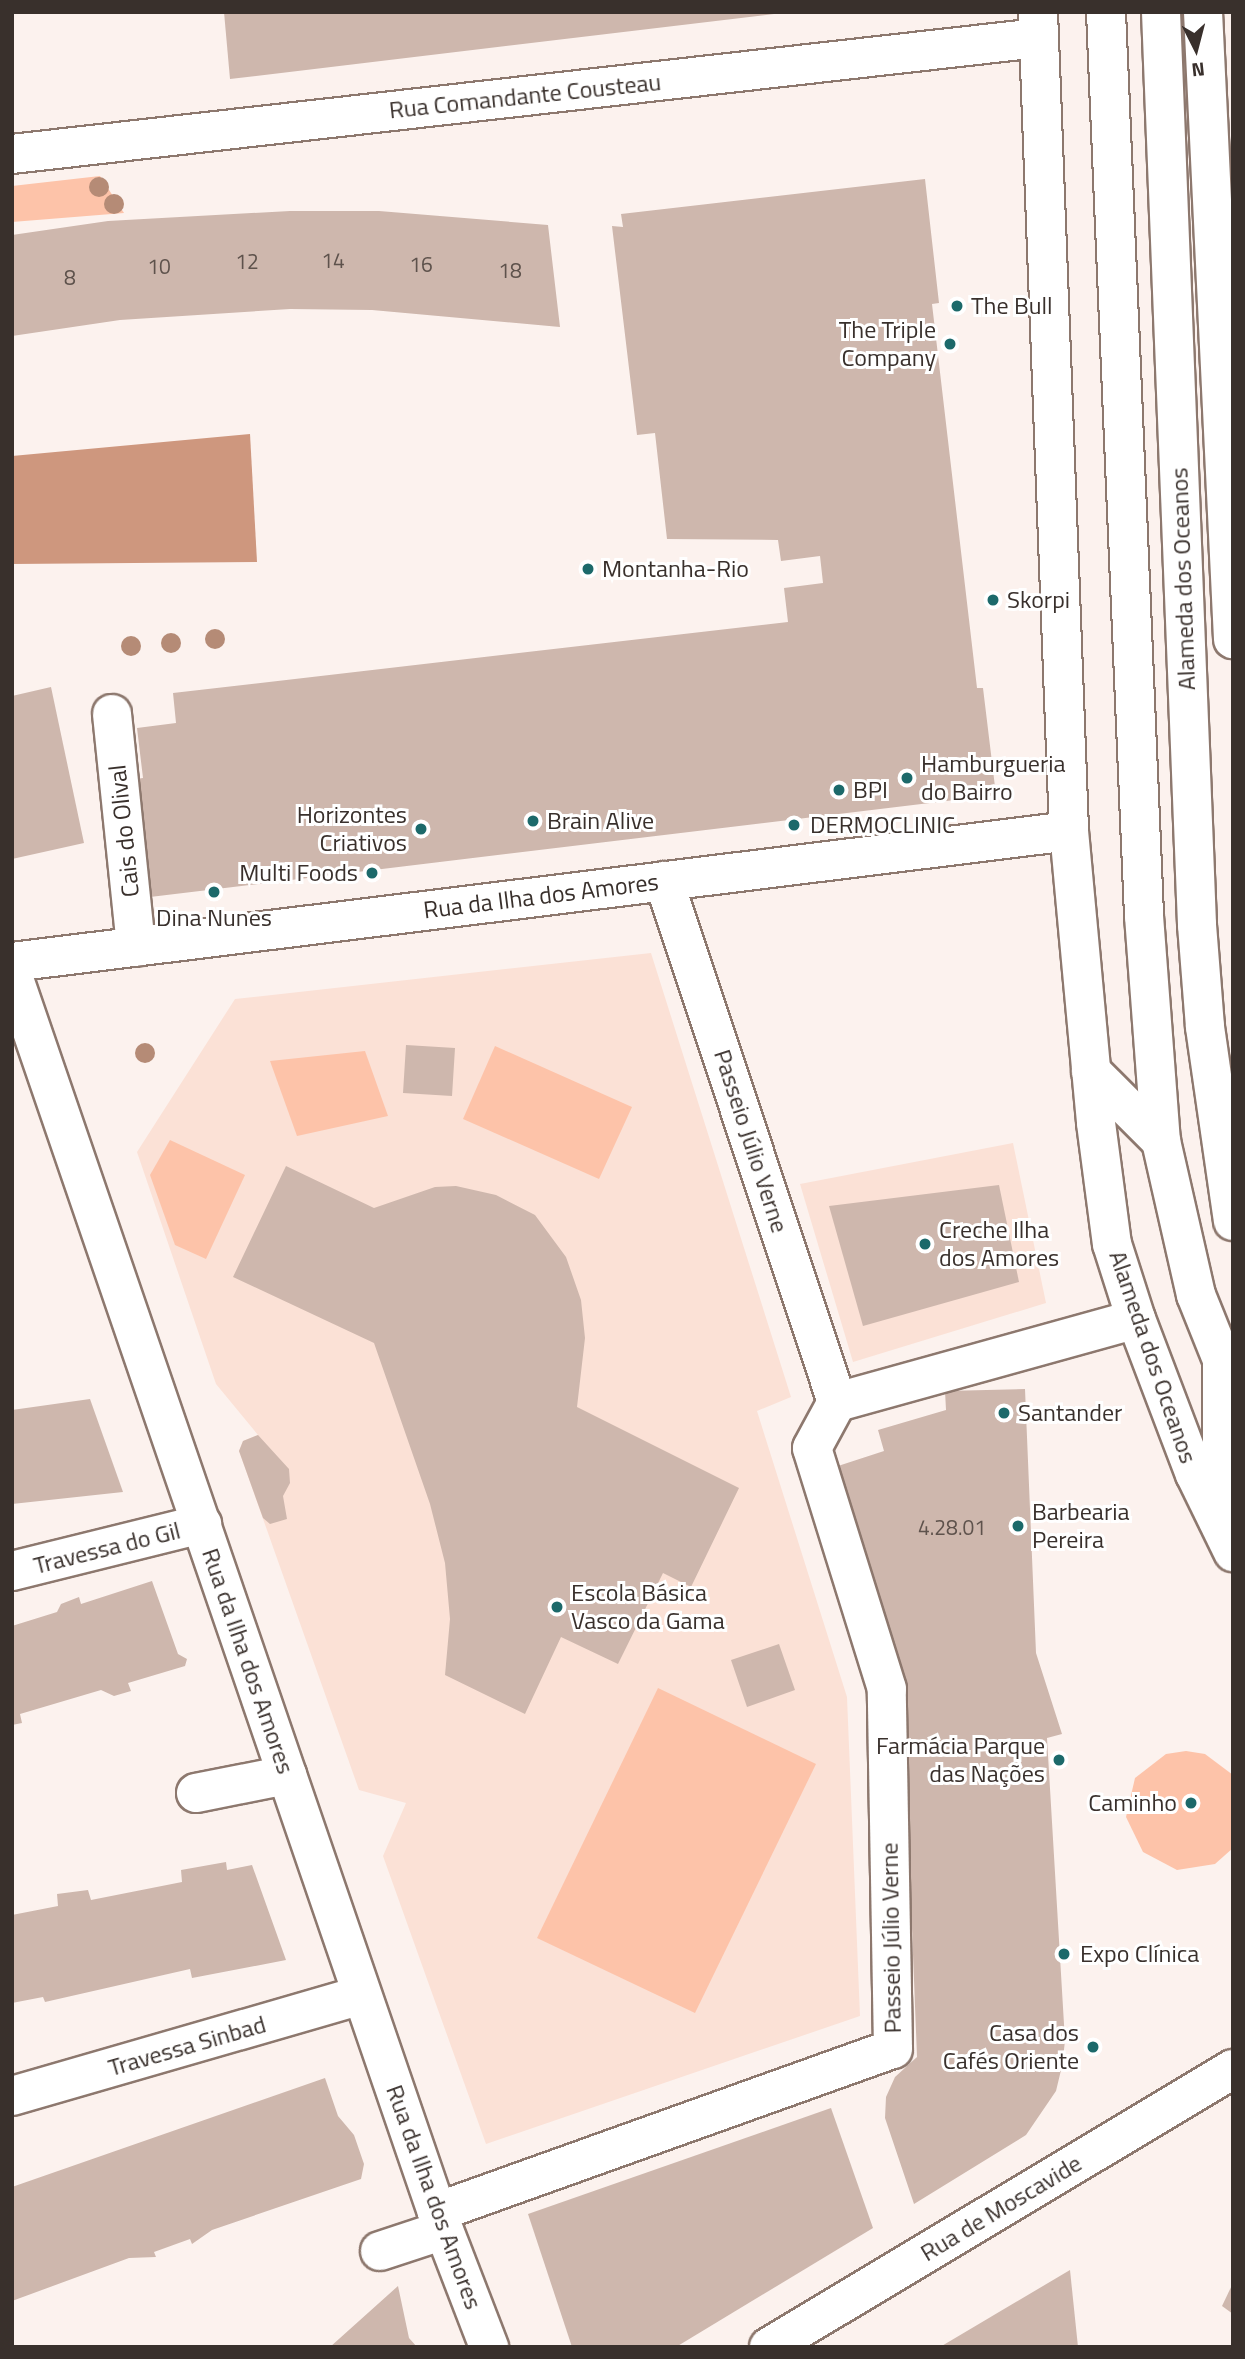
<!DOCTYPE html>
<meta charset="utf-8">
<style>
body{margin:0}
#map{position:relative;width:1245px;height:2359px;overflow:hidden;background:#fcf2ee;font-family:"Titillium Web",sans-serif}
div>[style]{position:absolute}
.built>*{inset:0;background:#fbe1d6}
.green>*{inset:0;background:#fdc3a9}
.water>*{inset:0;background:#ce977e}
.building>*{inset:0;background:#ceb7ad}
.roads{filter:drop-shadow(2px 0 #8d786e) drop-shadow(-2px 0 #8d786e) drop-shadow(0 2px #8d786e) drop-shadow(0 -2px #8d786e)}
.minor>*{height:38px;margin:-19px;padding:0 19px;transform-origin:19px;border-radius:19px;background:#fff}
.trees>*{width:20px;height:20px;margin:-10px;border-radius:50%;background:#b58b76}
.dots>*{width:19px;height:19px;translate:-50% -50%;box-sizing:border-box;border:4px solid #fff;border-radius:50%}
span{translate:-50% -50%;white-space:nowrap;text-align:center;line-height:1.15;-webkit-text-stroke:6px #fff;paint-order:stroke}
.number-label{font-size:21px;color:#5e524c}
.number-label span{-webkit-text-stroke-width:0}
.street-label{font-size:24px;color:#39302c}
.poi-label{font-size:24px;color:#39302c}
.left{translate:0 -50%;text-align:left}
.right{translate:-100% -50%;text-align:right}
.frame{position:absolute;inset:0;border:14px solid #39302c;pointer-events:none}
.north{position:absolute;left:1161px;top:14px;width:70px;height:70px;-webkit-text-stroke:5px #fff;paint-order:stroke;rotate:174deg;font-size:19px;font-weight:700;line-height:28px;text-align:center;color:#39302c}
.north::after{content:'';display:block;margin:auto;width:24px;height:32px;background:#39302c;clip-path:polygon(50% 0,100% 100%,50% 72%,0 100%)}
</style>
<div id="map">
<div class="built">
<div style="clip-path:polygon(651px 953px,791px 1397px,757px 1411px,847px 1697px,860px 2016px,486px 2144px,383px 1856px,406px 1803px,359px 1790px,239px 1451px,243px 1441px,258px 1435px,216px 1384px,137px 1152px,235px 999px)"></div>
<div style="clip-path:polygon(1013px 1143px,1046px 1303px,853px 1362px,800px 1184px)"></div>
</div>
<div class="green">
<div style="clip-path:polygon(100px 176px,124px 213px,12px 222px,12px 186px)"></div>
<div style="clip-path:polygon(495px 1046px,632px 1107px,599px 1179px,463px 1119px)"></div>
<div style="clip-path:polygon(365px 1051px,388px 1116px,297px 1136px,270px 1061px)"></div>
<div style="clip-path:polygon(170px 1140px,245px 1175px,206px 1259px,175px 1245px,150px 1175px)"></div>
<div style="clip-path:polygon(658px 1688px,816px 1764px,695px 2013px,537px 1938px)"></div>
<div style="clip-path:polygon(1186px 1751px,1205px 1754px,1233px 1775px,1233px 1848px,1215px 1864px,1177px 1870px,1143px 1852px,1126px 1817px,1135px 1778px,1166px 1754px)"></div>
</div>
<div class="water">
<div style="clip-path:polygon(250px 434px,257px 562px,12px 564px,12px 456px)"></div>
</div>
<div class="building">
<div style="clip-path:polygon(224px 12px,774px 12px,774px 14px,230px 79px)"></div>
<div style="clip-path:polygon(925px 179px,939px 303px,932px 304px,977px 688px,983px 688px,996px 795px,150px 897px,136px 779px,143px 778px,137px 728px,176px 723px,173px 693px,788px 622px,784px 588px,823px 583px,820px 556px,781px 561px,778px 540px,667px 539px,655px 433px,637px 435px,612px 226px,623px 227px,621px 214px)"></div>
<div style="clip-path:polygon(290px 211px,379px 211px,548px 225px,560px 327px,372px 310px,290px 309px,120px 320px,12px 336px,12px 235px,108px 221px)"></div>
<div style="clip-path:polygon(51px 687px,84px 843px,12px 859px,12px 696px)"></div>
<div style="clip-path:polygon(406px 1045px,455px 1048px,452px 1096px,403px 1093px)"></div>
<div style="clip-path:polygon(286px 1166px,374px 1208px,435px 1187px,456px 1186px,496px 1195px,535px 1215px,566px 1257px,581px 1300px,585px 1338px,577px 1407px,739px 1488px,691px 1587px,663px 1573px,618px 1664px,561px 1637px,525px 1714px,445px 1675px,450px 1619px,445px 1563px,430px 1504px,374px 1343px,233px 1277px)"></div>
<div style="clip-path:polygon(999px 1185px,1019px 1282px,863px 1326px,829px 1206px)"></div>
<div style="clip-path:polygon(1025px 1389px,1036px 1653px,1062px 1734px,1047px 1738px,1065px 2041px,1062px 2066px,1056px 2091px,1026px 2135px,914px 2204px,885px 2118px,886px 2097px,895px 2077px,917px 2057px,902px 1671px,838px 1466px,884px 1451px,878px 1430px,946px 1410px,945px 1391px)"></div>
<div style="clip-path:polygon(90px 1399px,123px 1492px,12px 1504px,12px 1410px)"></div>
<div style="clip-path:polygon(258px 1435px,289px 1469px,290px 1483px,283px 1496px,287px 1519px,270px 1524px,263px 1518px,239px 1451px,243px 1441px)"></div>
<div style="clip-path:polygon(152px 1581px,178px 1654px,187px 1659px,185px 1666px,128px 1683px,131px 1691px,114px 1696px,101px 1690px,20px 1714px,22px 1723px,12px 1725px,12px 1626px,57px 1612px,61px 1604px,79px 1597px,81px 1604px)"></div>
<div style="clip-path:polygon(779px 1644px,795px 1690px,747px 1707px,731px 1660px)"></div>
<div style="clip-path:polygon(226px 1862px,227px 1870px,252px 1865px,286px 1960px,192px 1978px,190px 1969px,45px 2002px,43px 1997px,12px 2003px,12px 1915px,58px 1906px,57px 1894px,88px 1890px,91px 1900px,182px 1882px,181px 1870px)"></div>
<div style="clip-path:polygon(325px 2078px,338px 2116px,354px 2135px,364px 2164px,361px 2179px,212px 2230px,192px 2244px,190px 2239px,154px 2252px,156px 2257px,129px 2258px,12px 2301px,12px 2187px)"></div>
<div style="clip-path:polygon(831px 2108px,873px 2228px,676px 2347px,572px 2347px,528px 2214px)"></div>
<div style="clip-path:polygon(1070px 2270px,1078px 2347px,940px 2347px)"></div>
<div style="clip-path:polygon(1233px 2283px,1233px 2314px,1222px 2306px)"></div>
<div style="clip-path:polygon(398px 2286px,409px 2338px,417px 2347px,330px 2347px)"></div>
</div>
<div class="roads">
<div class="minor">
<div style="left:1038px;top:12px;width:820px;rotate:87.83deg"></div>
<div style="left:1069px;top:831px;width:293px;rotate:84.7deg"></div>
<div style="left:1096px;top:1123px;width:122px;rotate:82.5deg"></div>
<div style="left:1112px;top:1244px;width:79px;rotate:72.3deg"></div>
<div style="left:1136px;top:1319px;width:166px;rotate:69.2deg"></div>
<div style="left:1195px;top:1474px;width:87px;rotate:64deg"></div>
<div style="left:1106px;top:12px;width:905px;rotate:87.59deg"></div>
<div style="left:1144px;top:916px;width:226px;rotate:85.7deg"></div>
<div style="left:1161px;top:1141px;width:158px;rotate:77.2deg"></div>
<div style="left:1196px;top:1295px;width:99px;rotate:68.1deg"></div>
<div style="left:1161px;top:12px;width:914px;rotate:87.74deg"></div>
<div style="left:1197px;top:925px;width:102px;rotate:85.5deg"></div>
<div style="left:1205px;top:1027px;width:196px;rotate:81.8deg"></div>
<div style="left:1203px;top:12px;width:628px;rotate:87.26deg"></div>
<div style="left:12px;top:154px;width:1033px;rotate:-6.45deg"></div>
<div style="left:112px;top:714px;width:234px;rotate:84.1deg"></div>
<div style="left:664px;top:881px;width:549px;rotate:71.63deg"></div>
<div style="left:12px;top:962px;width:1065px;rotate:-7.06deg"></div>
<div style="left:12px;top:973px;width:1310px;rotate:71.07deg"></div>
<div style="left:437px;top:2212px;width:145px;rotate:68.9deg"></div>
<div style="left:1091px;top:1071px;width:99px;rotate:45deg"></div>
<div style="left:1222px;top:1358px;width:163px;rotate:90deg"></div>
<div style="left:12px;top:1571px;width:196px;rotate:-13.9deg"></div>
<div style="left:196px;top:1793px;width:93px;rotate:-11.2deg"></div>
<div style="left:12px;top:2096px;width:363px;rotate:-16.1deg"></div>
<div style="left:437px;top:2212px;width:484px;rotate:-19.7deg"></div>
<div style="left:893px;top:2049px;width:360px;rotate:-91deg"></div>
<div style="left:887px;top:1689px;width:252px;rotate:-107.3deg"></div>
<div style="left:812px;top:1448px;width:52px;rotate:-61.5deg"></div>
<div style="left:837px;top:1402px;width:310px;rotate:-15.5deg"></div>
<div style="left:380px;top:2251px;width:67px;rotate:-18.2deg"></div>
<div style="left:769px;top:2347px;width:541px;rotate:-30.93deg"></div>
</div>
</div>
<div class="trees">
<div style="left:99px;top:187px"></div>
<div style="left:114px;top:204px"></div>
<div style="left:215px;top:639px"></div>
<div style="left:171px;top:643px"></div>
<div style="left:131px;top:646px"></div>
<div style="left:145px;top:1053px"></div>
</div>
<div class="dots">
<div style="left:957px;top:306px;background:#1c696a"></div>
<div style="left:950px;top:344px;background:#1c696a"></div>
<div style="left:588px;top:569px;background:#1c696a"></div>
<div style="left:993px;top:600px;background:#1c696a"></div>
<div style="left:907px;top:778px;background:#1c696a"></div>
<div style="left:839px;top:790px;background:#1c696a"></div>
<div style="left:533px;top:821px;background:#1c696a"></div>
<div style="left:794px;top:825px;background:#1c696a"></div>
<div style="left:421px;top:829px;background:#1c696a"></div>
<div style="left:372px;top:873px;background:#1c696a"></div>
<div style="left:214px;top:892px;background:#1c696a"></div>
<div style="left:925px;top:1244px;background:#1c696a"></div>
<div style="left:1004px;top:1413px;background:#1c696a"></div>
<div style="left:1018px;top:1526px;background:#1c696a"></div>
<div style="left:557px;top:1607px;background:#1c696a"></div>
<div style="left:1059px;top:1760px;background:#1c696a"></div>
<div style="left:1191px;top:1803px;background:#1c696a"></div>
<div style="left:1064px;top:1954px;background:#1c696a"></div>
<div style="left:1093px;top:2047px;background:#1c696a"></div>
</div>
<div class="number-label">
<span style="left:333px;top:260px">14</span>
<span style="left:247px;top:261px">12</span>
<span style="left:421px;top:264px">16</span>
<span style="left:159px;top:266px">10</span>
<span style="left:510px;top:270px">18</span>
<span style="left:70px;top:277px">8</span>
<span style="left:952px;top:1527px">4.28.01</span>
</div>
<div class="street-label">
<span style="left:525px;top:96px;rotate:-6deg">Rua Comandante Cousteau</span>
<span style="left:1183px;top:579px;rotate:-92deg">Alameda dos Oceanos</span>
<span style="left:124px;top:831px;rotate:-96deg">Cais do Olival</span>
<span style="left:541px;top:896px;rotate:-7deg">Rua da Ilha dos Amores</span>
<span style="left:751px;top:1141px;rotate:72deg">Passeio Júlio Verne</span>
<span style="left:1153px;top:1357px;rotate:71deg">Alameda dos Oceanos</span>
<span style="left:107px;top:1548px;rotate:-14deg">Travessa do Gil</span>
<span style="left:248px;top:1661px;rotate:71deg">Rua da Ilha dos Amores</span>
<span style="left:891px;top:1938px;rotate:-91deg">Passeio Júlio Verne</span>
<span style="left:187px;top:2046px;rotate:-16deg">Travessa Sinbad</span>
<span style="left:434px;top:2197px;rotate:70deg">Rua da Ilha dos Amores</span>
<span style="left:1001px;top:2208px;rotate:-31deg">Rua de Moscavide</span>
</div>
<div class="poi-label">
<span class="left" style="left:971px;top:306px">The Bull</span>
<span class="right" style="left:936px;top:344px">The Triple<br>Company</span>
<span class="left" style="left:602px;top:569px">Montanha-Rio</span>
<span class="left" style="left:1007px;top:600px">Skorpi</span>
<span class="left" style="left:921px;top:778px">Hamburgueria<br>do Bairro</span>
<span class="left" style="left:853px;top:790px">BPI</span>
<span class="right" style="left:407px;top:829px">Horizontes<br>Criativos</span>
<span class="left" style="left:547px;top:821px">Brain Alive</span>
<span class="left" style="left:810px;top:825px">DERMOCLINIC</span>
<span class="right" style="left:358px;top:873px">Multi Foods</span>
<span style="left:214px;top:918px">Dina Nunes</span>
<span class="left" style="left:939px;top:1244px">Creche Ilha<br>dos Amores</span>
<span class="left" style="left:1018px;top:1413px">Santander</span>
<span class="left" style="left:1032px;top:1526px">Barbearia<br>Pereira</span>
<span class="left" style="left:571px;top:1607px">Escola Básica<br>Vasco da Gama</span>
<span class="right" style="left:1045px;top:1760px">Farmácia Parque<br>das Nações</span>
<span class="right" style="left:1177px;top:1803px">Caminho</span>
<span class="left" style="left:1080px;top:1954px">Expo Clínica</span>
<span class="right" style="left:1079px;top:2047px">Casa dos<br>Cafés Oriente</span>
</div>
<div class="frame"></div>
<div class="north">N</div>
</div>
